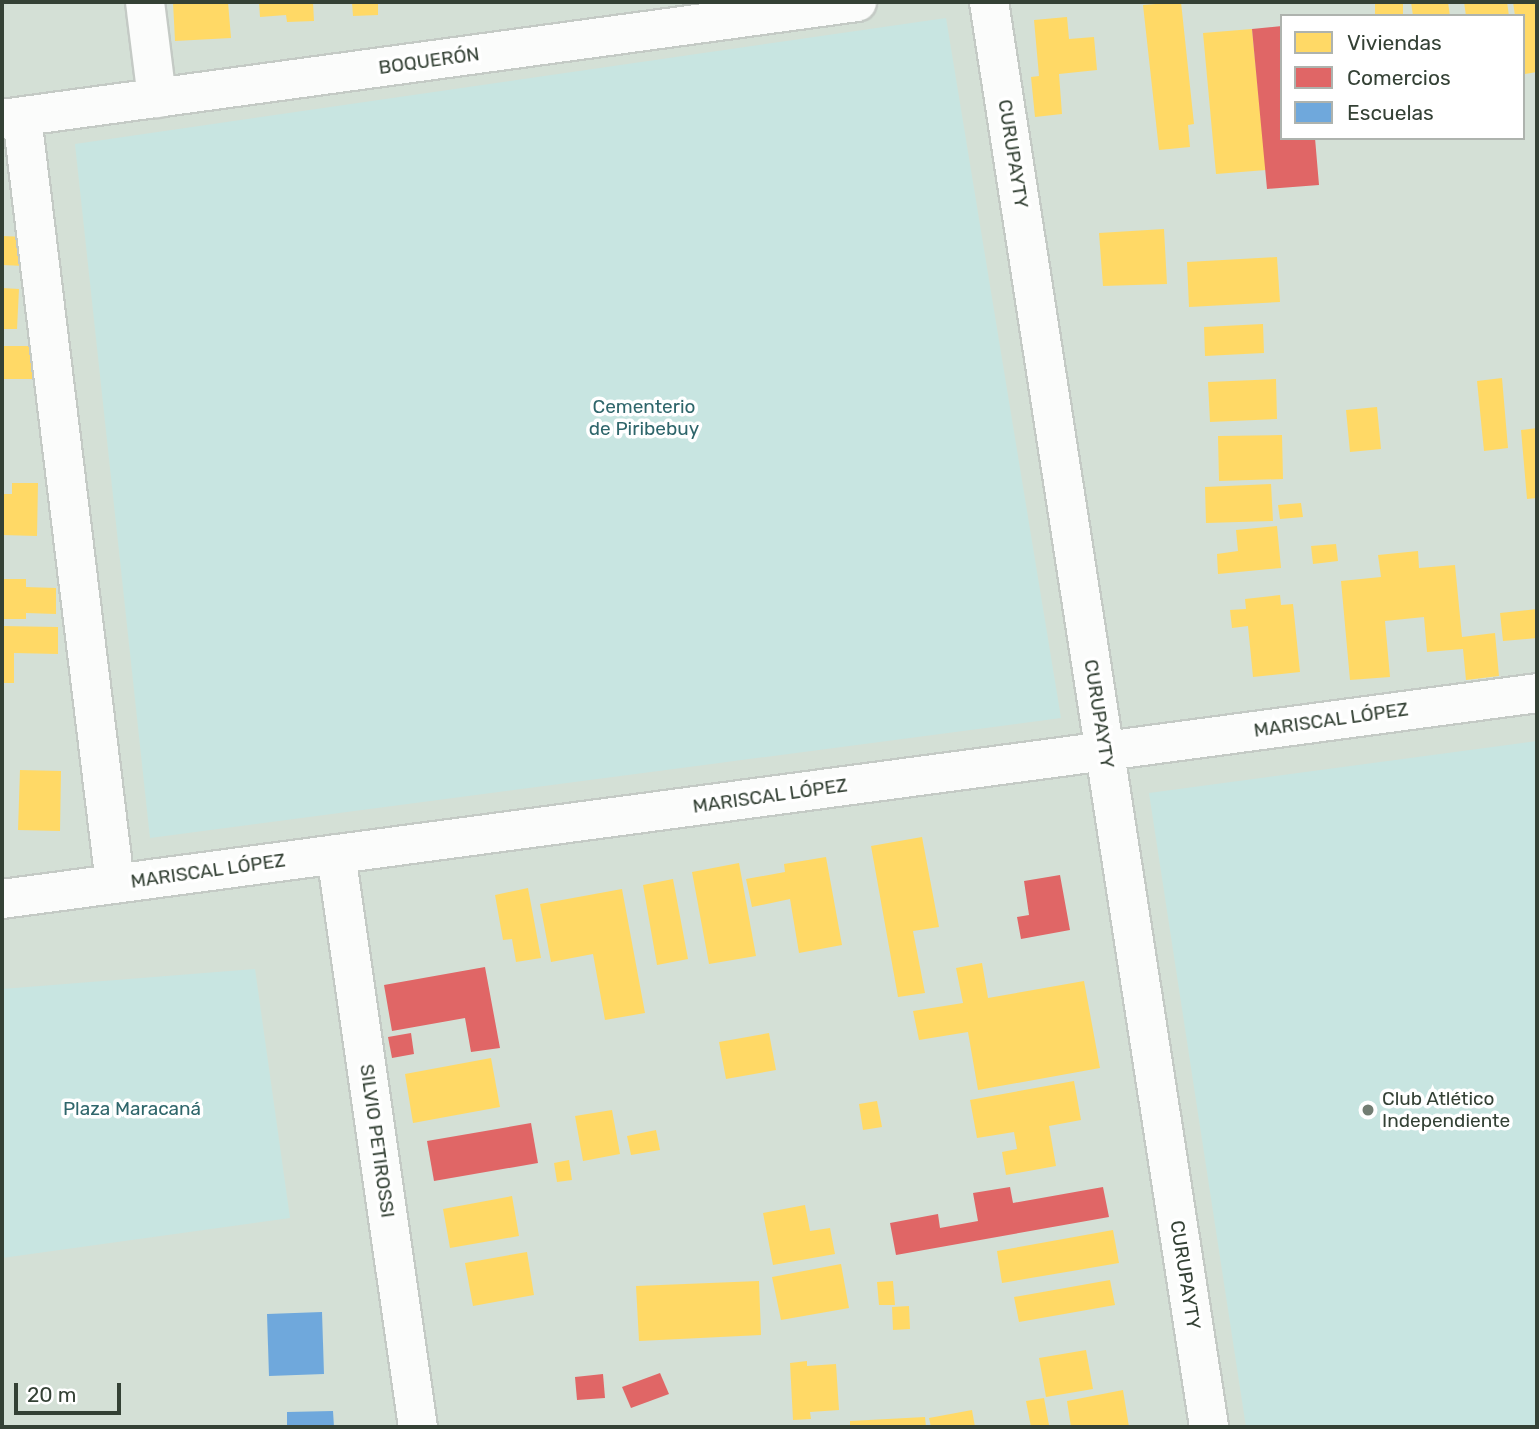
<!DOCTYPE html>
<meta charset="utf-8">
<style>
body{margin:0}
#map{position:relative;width:1539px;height:1429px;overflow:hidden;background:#e6ece7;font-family:Rubik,sans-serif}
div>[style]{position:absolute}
.residential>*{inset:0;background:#d4e0d6}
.green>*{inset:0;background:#c8e5e1}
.homes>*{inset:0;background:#ffd966}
.shops>*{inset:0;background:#e06666}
.schools>*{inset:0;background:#6fa8dc}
.roads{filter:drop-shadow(2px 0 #c4cac5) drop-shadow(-2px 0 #c4cac5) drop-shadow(0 2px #c4cac5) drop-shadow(0 -2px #c4cac5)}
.minor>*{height:38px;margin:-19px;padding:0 19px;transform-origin:19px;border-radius:19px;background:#fbfcfb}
.dots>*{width:19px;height:19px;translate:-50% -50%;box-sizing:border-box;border:4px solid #fff;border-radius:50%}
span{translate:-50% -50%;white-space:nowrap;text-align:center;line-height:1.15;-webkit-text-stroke:7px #fff;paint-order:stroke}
.street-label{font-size:19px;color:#344135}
.park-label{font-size:19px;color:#2f666b}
.poi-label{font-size:19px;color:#344135}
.left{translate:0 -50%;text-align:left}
.frame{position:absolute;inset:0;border:4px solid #344135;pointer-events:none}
.legend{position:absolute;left:1280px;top:14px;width:245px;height:126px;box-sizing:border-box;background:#fff;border:2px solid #aeb3ae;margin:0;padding:9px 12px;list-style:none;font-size:21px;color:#344135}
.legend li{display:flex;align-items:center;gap:14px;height:35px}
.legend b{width:35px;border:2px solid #aeb3ae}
.scale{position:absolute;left:14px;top:1383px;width:107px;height:32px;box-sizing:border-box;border:4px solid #344135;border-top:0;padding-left:9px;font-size:21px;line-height:24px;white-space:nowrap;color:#344135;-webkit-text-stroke:5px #fff;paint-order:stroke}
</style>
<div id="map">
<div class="residential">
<div style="clip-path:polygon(evenodd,2px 2px,1537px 2px,1537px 1427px,2px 1427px,2px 2px,1282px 16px,1523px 16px,1523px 138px,1282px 138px,1282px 16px)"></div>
</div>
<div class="green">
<div style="clip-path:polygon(946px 18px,1061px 718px,150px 838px,75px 144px)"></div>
<div style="clip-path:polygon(1537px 741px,1537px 1427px,1246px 1427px,1149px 793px)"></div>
<div style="clip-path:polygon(255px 969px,290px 1218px,2px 1258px,2px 989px)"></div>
</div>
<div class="homes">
<div style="clip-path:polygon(173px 2px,228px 2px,231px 38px,175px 41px)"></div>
<div style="clip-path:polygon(259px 2px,313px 2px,314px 21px,287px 22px,286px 15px,260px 17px)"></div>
<div style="clip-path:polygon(352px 2px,378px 2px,378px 15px,353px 16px)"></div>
<div style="clip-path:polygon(1181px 2px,1194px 124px,1188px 125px,1190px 147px,1159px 150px,1143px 5px)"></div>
<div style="clip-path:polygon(1375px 2px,1403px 2px,1403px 16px,1375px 16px)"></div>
<div style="clip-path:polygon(1411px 2px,1448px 2px,1450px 16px,1413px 16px)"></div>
<div style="clip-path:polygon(1464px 2px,1507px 2px,1509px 16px,1466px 16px)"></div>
<div style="clip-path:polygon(1513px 2px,1537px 2px,1537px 72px,1525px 74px,1523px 16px,1515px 16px)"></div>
<div style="clip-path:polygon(1067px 17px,1069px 39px,1094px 37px,1097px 70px,1059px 74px,1062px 114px,1035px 117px,1031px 77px,1039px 76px,1034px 20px)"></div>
<div style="clip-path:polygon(1252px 29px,1266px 170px,1216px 174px,1203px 33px)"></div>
<div style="clip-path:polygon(1164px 229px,1167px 284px,1103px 286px,1099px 233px)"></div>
<div style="clip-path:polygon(2px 236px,25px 237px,25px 266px,2px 265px)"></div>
<div style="clip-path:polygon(1277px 257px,1280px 302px,1189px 307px,1187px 262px)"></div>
<div style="clip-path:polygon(2px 288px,19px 289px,17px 329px,2px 329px)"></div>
<div style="clip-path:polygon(1263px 324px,1264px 353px,1205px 356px,1204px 327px)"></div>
<div style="clip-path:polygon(2px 346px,35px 346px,35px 379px,2px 379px)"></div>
<div style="clip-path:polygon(1502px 378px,1508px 448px,1484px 451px,1477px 381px)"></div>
<div style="clip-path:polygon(1276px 379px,1277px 419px,1210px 422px,1208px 382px)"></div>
<div style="clip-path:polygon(1377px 407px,1381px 449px,1350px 452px,1346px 410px)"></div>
<div style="clip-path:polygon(1537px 428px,1537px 498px,1527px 499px,1521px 430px)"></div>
<div style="clip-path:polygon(1282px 435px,1283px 479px,1219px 481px,1218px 436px)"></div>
<div style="clip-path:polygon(12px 483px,38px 483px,37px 536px,2px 535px,2px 494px,12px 494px)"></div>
<div style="clip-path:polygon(1271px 484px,1273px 521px,1206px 523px,1205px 487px)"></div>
<div style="clip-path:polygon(1301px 503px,1303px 517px,1280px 519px,1278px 505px)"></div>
<div style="clip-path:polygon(1277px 526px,1281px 568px,1218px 574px,1217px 554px,1238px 551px,1236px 530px)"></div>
<div style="clip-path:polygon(1336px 544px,1338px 561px,1313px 564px,1311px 546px)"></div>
<div style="clip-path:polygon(1418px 551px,1419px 568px,1455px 565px,1462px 637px,1495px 633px,1499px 676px,1466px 680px,1463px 649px,1427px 652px,1424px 617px,1385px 621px,1390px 677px,1350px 680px,1341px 581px,1381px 577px,1378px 555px)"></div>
<div style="clip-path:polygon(2px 579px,26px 579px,26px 587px,56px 588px,56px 614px,26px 613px,26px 619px,2px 619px)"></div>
<div style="clip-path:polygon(1280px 595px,1281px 605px,1293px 604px,1300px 672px,1253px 677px,1248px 626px,1232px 628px,1230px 610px,1246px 609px,1245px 599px)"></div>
<div style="clip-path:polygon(1537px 609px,1537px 638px,1503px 641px,1500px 613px)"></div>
<div style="clip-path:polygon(2px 626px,58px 627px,58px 654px,14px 653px,14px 683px,2px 683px)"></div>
<div style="clip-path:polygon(20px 770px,61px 771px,60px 831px,18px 830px)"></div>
<div style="clip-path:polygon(922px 837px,939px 927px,913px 931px,925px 993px,898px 997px,871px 846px)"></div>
<div style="clip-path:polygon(826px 857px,842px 945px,799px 953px,790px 899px,752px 907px,746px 879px,785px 872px,784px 864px)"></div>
<div style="clip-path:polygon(739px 863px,756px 956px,709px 964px,692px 872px)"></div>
<div style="clip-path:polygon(673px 879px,688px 959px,657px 965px,643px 885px)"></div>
<div style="clip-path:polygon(528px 888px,541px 958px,516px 962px,512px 939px,503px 940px,495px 895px)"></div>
<div style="clip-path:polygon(622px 889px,645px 1013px,605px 1020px,593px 954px,551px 962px,540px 904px)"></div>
<div style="clip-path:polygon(982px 963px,988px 998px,1084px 981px,1100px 1068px,978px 1090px,968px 1032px,919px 1040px,913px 1011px,963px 1003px,956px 968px)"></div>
<div style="clip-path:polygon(769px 1033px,776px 1070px,726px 1079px,719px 1042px)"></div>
<div style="clip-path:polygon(491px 1058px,500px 1107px,413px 1123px,405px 1074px)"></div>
<div style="clip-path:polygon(1074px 1081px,1081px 1120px,1049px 1126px,1056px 1166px,1006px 1175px,1002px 1152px,1017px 1149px,1014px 1132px,977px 1138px,970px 1100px)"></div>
<div style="clip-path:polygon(877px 1101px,882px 1127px,863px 1130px,859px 1104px)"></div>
<div style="clip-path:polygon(612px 1110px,620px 1154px,583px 1161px,575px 1116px)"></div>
<div style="clip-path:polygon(656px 1130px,660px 1150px,631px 1155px,627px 1136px)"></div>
<div style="clip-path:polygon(569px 1160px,572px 1180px,557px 1182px,554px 1163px)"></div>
<div style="clip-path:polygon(512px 1196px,519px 1236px,450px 1248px,443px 1209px)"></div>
<div style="clip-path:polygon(805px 1205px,810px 1231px,830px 1228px,835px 1254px,773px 1265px,763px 1213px)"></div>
<div style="clip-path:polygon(1113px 1230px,1119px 1263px,1002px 1283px,997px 1251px)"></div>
<div style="clip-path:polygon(527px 1252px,534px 1295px,473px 1306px,465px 1263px)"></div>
<div style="clip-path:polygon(841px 1264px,849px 1308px,781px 1320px,772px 1277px)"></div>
<div style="clip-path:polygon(1110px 1280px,1115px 1305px,1019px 1322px,1014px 1297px)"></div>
<div style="clip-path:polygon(759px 1281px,761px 1335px,639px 1341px,636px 1286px)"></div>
<div style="clip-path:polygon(893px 1281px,895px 1305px,879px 1305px,877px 1282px)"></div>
<div style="clip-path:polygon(909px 1306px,910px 1329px,893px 1330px,892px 1307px)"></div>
<div style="clip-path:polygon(1086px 1350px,1093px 1389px,1046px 1397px,1039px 1358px)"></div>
<div style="clip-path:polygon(807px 1361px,807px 1366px,836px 1364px,839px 1410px,810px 1412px,811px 1419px,793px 1420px,790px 1363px)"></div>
<div style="clip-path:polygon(1123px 1390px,1129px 1427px,1071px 1427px,1067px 1401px)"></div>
<div style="clip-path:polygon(1044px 1398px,1049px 1425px,1031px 1427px,1026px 1401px)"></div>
<div style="clip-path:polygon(972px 1410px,975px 1427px,931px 1427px,929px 1418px)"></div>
<div style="clip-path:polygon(925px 1417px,926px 1427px,850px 1427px,850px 1421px)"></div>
</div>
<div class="shops">
<div style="clip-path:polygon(1282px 26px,1282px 138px,1315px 138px,1319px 185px,1267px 189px,1252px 29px)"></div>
<div style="clip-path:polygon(1060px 875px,1070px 930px,1021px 939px,1017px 917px,1029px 915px,1024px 881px)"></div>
<div style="clip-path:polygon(485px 967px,500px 1048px,471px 1052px,465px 1018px,392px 1031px,384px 985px)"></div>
<div style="clip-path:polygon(411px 1033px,414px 1054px,392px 1058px,388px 1037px)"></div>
<div style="clip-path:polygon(531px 1123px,538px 1163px,434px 1181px,427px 1141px)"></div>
<div style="clip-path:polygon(1010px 1187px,1013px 1203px,1103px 1187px,1109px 1217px,896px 1255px,890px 1223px,938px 1214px,940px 1228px,978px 1221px,973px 1193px)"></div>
<div style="clip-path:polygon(660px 1373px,669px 1394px,631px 1408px,622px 1387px)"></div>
<div style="clip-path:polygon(603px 1374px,605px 1398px,577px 1400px,575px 1377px)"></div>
</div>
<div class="schools">
<div style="clip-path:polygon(322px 1312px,324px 1374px,269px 1376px,267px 1314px)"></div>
<div style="clip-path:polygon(333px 1411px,334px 1427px,287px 1427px,287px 1412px)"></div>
</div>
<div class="roads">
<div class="minor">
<div style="left:145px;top:2px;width:97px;rotate:82.9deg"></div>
<div style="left:989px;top:2px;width:1442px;rotate:81.22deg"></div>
<div style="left:22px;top:117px;width:772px;rotate:83.08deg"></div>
<div style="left:2px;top:119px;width:863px;rotate:-7.79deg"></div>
<div style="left:336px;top:854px;width:579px;rotate:81.86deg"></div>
<div style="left:2px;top:899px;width:1549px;rotate:-7.64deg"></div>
</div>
</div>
<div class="dots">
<div style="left:1368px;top:1110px;background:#727d73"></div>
</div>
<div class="street-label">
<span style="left:429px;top:61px;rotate:-8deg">BOQUERÓN</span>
<span style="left:1013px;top:154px;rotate:81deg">CURUPAYTY</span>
<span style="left:1099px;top:714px;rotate:81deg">CURUPAYTY</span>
<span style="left:1331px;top:720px;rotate:-8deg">MARISCAL LÓPEZ</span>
<span style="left:770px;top:796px;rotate:-8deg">MARISCAL LÓPEZ</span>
<span style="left:208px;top:871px;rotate:-8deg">MARISCAL LÓPEZ</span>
<span style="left:377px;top:1141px;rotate:82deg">SILVIO PETIROSSI</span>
<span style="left:1185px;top:1275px;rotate:81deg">CURUPAYTY</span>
</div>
<div class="park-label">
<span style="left:644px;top:418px">Cementerio<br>de Piribebuy</span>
<span style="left:132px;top:1109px">Plaza Maracaná</span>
</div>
<div class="poi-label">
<span class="left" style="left:1382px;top:1110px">Club Atlético<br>Independiente</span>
</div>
<div class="frame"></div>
<ul class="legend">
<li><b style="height:19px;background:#ffd966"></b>Viviendas</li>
<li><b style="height:19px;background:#e06666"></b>Comercios</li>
<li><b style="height:19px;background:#6fa8dc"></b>Escuelas</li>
</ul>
<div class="scale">20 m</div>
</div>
